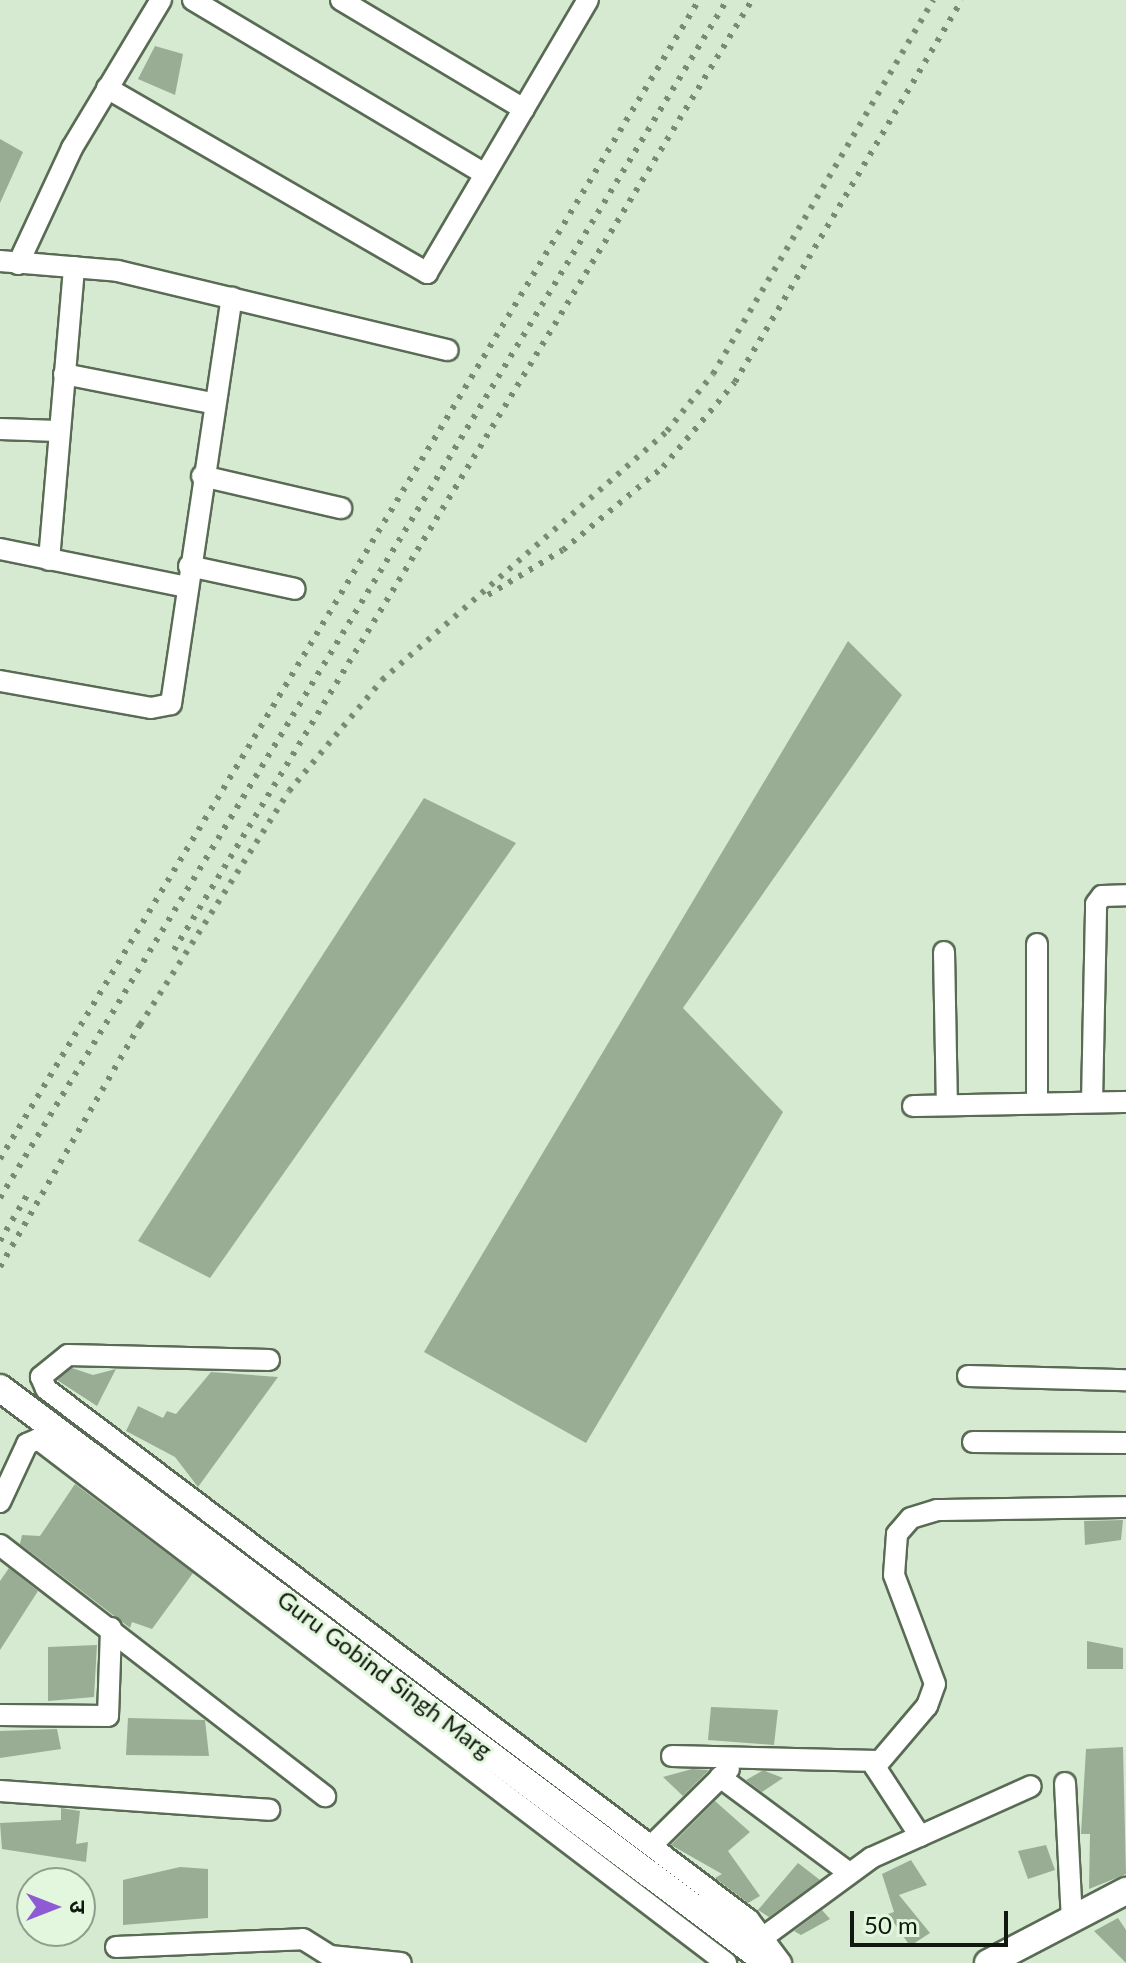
<!DOCTYPE html>
<meta charset="utf-8">
<style>
body{margin:0}
#map{position:relative;width:1126px;height:1963px;overflow:hidden;background:#d5ead0;font-family:Lato,"Noto Sans Devanagari",sans-serif}
div>[style]{position:absolute}
.building>*{inset:0;background:#99ad94}
.roads{filter:drop-shadow(2px 0 #596b54) drop-shadow(-2px 0 #596b54) drop-shadow(0 2px #596b54) drop-shadow(0 -2px #596b54)}
.minor>*{height:20px;margin:-10px;padding:0 10px;transform-origin:10px;border-radius:10px;background:#fff}
.tertiary>*{height:26px;margin:-13px;padding:0 13px;transform-origin:13px;border-radius:13px;background:#fff}
.rail>*{height:6px;margin-top:-3px;transform-origin:0;background:repeating-linear-gradient(90deg,#7a8876 0 4px,transparent 0 12px)}
span{translate:-50% -50%;white-space:nowrap;text-align:center;line-height:1.15;-webkit-text-stroke:6px #e2f7dd;paint-order:stroke}
.street-label{font-size:24px;color:#11180f}
.north{position:absolute;left:16px;top:1867px;width:80px;height:80px;box-sizing:border-box;background:#e2f7dd;border:2px solid #8e9e8b;border-radius:50%;rotate:90deg;font-size:22px;font-weight:700;line-height:32px;text-align:center;color:#11180f}
.north::after{content:'';display:block;margin:auto;width:28px;height:36px;background:#8e5bd4;clip-path:polygon(50% 0,100% 100%,50% 72%,0 100%)}
.scale{position:absolute;left:850px;top:1911px;width:158px;height:36px;box-sizing:border-box;border:4px solid #11180f;border-top:0;padding-left:10px;font-size:24px;line-height:28px;white-space:nowrap;color:#11180f;-webkit-text-stroke:6px #e2f7dd;paint-order:stroke}
</style>
<div id="map">
<div class="building">
<div style="clip-path:polygon(155px 46px,183px 54px,175px 95px,138px 79px)"></div>
<div style="clip-path:polygon(0 139px,23px 152px,0 203px)"></div>
<div style="clip-path:polygon(848px 641px,902px 695px,683px 1008px,783px 1112px,586px 1443px,424px 1352px)"></div>
<div style="clip-path:polygon(424px 798px,516px 843px,210px 1278px,138px 1241px)"></div>
<div style="clip-path:polygon(72px 1368px,93px 1375px,116px 1369px,97px 1406px,57px 1380px)"></div>
<div style="clip-path:polygon(211px 1372px,278px 1377px,198px 1487px,175px 1457px,126px 1431px,138px 1406px,163px 1418px,167px 1411px,176px 1414px)"></div>
<div style="clip-path:polygon(75px 1484px,193px 1573px,152px 1629px,132px 1622px,130px 1628px,20px 1544px,22px 1535px,40px 1536px)"></div>
<div style="clip-path:polygon(1123px 1520px,1121px 1540px,1085px 1545px,1084px 1521px)"></div>
<div style="clip-path:polygon(9px 1568px,38px 1591px,0 1650px,0 1581px)"></div>
<div style="clip-path:polygon(1087px 1641px,1123px 1648px,1123px 1669px,1087px 1669px)"></div>
<div style="clip-path:polygon(97px 1645px,94px 1697px,48px 1701px,48px 1647px)"></div>
<div style="clip-path:polygon(711px 1707px,778px 1710px,774px 1745px,708px 1740px)"></div>
<div style="clip-path:polygon(128px 1718px,205px 1720px,209px 1756px,126px 1755px)"></div>
<div style="clip-path:polygon(57px 1729px,61px 1749px,0 1758px,0 1731px)"></div>
<div style="clip-path:polygon(1123px 1747px,1126px 1874px,1089px 1889px,1090px 1834px,1081px 1834px,1086px 1749px)"></div>
<div style="clip-path:polygon(692px 1769px,709px 1770px,683px 1796px,663px 1777px)"></div>
<div style="clip-path:polygon(762px 1771px,765px 1771px,783px 1778px,762px 1792px,746px 1780px)"></div>
<div style="clip-path:polygon(715px 1801px,750px 1832px,728px 1851px,760px 1896px,748px 1903px,715px 1878px,722px 1874px,671px 1845px)"></div>
<div style="clip-path:polygon(61px 1808px,80px 1811px,76px 1844px,88px 1842px,86px 1862px,2px 1849px,0 1823px,61px 1820px)"></div>
<div style="clip-path:polygon(1046px 1845px,1055px 1870px,1028px 1879px,1018px 1851px)"></div>
<div style="clip-path:polygon(911px 1860px,927px 1885px,899px 1895px,930px 1933px,910px 1946px,888px 1914px,894px 1912px,882px 1874px)"></div>
<div style="clip-path:polygon(798px 1863px,820px 1880px,769px 1917px,758px 1910px)"></div>
<div style="clip-path:polygon(180px 1867px,208px 1869px,208px 1918px,123px 1925px,123px 1880px)"></div>
<div style="clip-path:polygon(822px 1910px,830px 1919px,801px 1935px,794px 1931px)"></div>
<div style="clip-path:polygon(1118px 1918px,1126px 1930px,1126px 1963px,1094px 1931px)"></div>
</div>
<div class="roads">
<div class="minor">
<div style="left:193px;top:0;width:340px;rotate:30.8deg"></div>
<div style="left:341px;top:0;width:213px;rotate:30.8deg"></div>
<div style="left:107px;top:88px;width:370px;rotate:30deg"></div>
<div style="left:427px;top:273px;width:317px;rotate:-59.5deg"></div>
<div style="left:0;top:261px;width:118px;rotate:4.8deg"></div>
<div style="left:118px;top:271px;width:339px;rotate:13.5deg"></div>
<div style="left:18px;top:264px;width:128px;rotate:-65deg"></div>
<div style="left:72px;top:148px;width:173px;rotate:-59deg"></div>
<div style="left:64px;top:374px;width:151px;rotate:11.1deg"></div>
<div style="left:0;top:429px;width:58px;rotate:2deg"></div>
<div style="left:202px;top:476px;width:143px;rotate:13deg"></div>
<div style="left:0;top:549px;width:190px;rotate:11.5deg"></div>
<div style="left:49px;top:560px;width:294px;rotate:-85.1deg"></div>
<div style="left:189px;top:566px;width:108px;rotate:12.2deg"></div>
<div style="left:0;top:681px;width:153px;rotate:10.1deg"></div>
<div style="left:151px;top:708px;width:20px;rotate:-11deg"></div>
<div style="left:171px;top:704px;width:411px;rotate:-81.5deg"></div>
<div style="left:1037px;top:944px;width:159px;rotate:90deg"></div>
<div style="left:944px;top:952px;width:153px;rotate:88.9deg"></div>
<div style="left:1092px;top:1102px;width:198px;rotate:-88.8deg"></div>
<div style="left:1096px;top:904px;width:10px;rotate:-53deg"></div>
<div style="left:1102px;top:896px;width:24px;rotate:-2deg"></div>
<div style="left:913px;top:1106px;width:213px;rotate:-1.1deg"></div>
<div style="left:269px;top:1360px;width:201px;rotate:-178.6deg"></div>
<div style="left:68px;top:1355px;width:35px;rotate:141deg"></div>
<div style="left:41px;top:1377px;width:13px;rotate:67deg"></div>
<div style="left:46px;top:1389px;width:881px;rotate:37.07deg"></div>
<div style="left:749px;top:1920px;width:54px;rotate:53.3deg"></div>
<div style="left:968px;top:1376px;width:158px;rotate:1.5deg"></div>
<div style="left:973px;top:1442px;width:153px;rotate:0.4deg"></div>
<div style="left:0;top:1502px;width:64px;rotate:-65deg"></div>
<div style="left:27px;top:1444px;width:12px;rotate:-24deg"></div>
<div style="left:38px;top:1439px;width:865px;rotate:37.29deg"></div>
<div style="left:0;top:1545px;width:411px;rotate:37.7deg"></div>
<div style="left:0;top:1715px;width:108px;rotate:0.5deg"></div>
<div style="left:108px;top:1716px;width:88px;rotate:-88deg"></div>
<div style="left:672px;top:1756px;width:205px;rotate:1.4deg"></div>
<div style="left:720px;top:1777px;width:159px;rotate:36.6deg"></div>
<div style="left:1065px;top:1783px;width:136px;rotate:87.1deg"></div>
<div style="left:0;top:1791px;width:270px;rotate:4deg"></div>
<div style="left:920px;top:1836px;width:82px;rotate:-123.1deg"></div>
<div style="left:875px;top:1767px;width:80px;rotate:-49.6deg"></div>
<div style="left:927px;top:1706px;width:23px;rotate:-70deg"></div>
<div style="left:935px;top:1684px;width:116px;rotate:-110.6deg"></div>
<div style="left:894px;top:1575px;width:41px;rotate:-85.8deg"></div>
<div style="left:897px;top:1534px;width:21px;rotate:-49deg"></div>
<div style="left:911px;top:1518px;width:27px;rotate:-17deg"></div>
<div style="left:937px;top:1510px;width:189px;rotate:-0.9deg"></div>
<div style="left:652px;top:1845px;width:108px;rotate:-44.6deg"></div>
<div style="left:765px;top:1936px;width:132px;rotate:-36.3deg"></div>
<div style="left:871px;top:1858px;width:175px;rotate:-24.2deg"></div>
<div style="left:116px;top:1947px;width:187px;rotate:-2.4deg"></div>
<div style="left:303px;top:1939px;width:32px;rotate:32deg"></div>
<div style="left:330px;top:1956px;width:71px;rotate:5.6deg"></div>
</div>
<div class="tertiary">
<div style="left:0;top:1388px;width:959px;rotate:36.82deg"></div>
<div style="left:988px;top:1963px;width:156px;rotate:-27.6deg"></div>
</div>
</div>
<div class="rail">
<div style="left:488px;top:595px;width:87px;rotate:-31deg"></div>
<div style="left:563px;top:550px;width:130px;rotate:-39.7deg"></div>
<div style="left:663px;top:467px;width:111px;rotate:-49.7deg"></div>
<div style="left:735px;top:382px;width:444px;rotate:-59.3deg"></div>
<div style="left:174px;top:950px;width:1112px;rotate:-58.68deg"></div>
<div style="left:0;top:1159px;width:1353px;rotate:-58.91deg"></div>
<div style="left:0;top:1198px;width:1401px;rotate:-58.75deg"></div>
<div style="left:0;top:1241px;width:59px;rotate:-59.5deg"></div>
<div style="left:0;top:1267px;width:280px;rotate:-60deg"></div>
<div style="left:140px;top:1025px;width:277px;rotate:-57.5deg"></div>
<div style="left:289px;top:791px;width:145px;rotate:-50deg"></div>
<div style="left:382px;top:680px;width:378px;rotate:-41.1deg"></div>
<div style="left:667px;top:431px;width:73px;rotate:-51.1deg"></div>
<div style="left:713px;top:374px;width:434px;rotate:-59.5deg"></div>
</div>
<div class="street-label">
<span style="left:385px;top:1674px;rotate:37deg">Guru Gobind Singh Marg</span>
</div>
<div class="north">उ</div>
<div class="scale">50 m</div>
</div>
